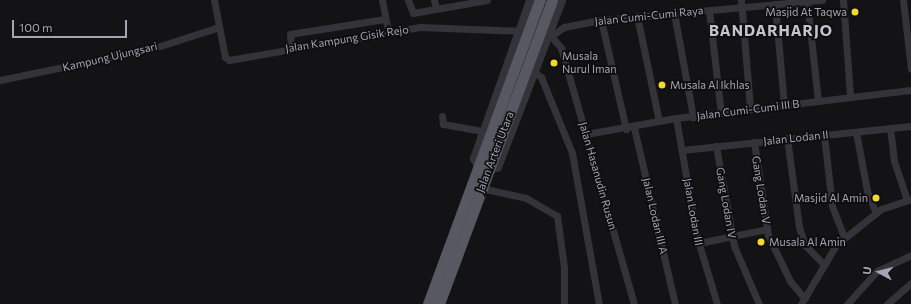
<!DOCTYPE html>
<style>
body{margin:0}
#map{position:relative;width:911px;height:304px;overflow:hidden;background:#131214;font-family:Commissioner,sans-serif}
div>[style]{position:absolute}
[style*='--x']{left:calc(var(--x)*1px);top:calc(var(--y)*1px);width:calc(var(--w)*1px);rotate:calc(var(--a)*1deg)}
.minor>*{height:7px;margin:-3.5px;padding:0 3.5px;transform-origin:3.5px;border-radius:3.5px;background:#343339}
.tertiary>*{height:9px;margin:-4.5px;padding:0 4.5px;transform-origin:4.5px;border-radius:4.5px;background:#343339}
.trunk>*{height:11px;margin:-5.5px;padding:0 5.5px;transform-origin:5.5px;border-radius:5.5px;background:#575861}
.dots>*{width:11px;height:11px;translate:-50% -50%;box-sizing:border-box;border:2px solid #0e0d0f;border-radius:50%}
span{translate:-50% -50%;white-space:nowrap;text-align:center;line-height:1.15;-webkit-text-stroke:3.5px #0e0d0f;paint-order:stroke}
.poi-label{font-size:11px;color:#a4a5b4}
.right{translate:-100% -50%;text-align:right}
.left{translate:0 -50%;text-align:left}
.street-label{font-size:11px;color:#a4a5b4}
.district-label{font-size:15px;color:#c5c5d0;font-weight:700;letter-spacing:1px}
.north{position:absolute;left:859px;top:252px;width:40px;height:40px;-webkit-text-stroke:3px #0e0d0f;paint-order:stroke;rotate:277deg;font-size:11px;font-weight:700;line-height:16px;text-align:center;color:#a4a5b4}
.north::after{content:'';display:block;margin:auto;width:14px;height:18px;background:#a4a5b4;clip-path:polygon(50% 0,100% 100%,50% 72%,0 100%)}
.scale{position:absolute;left:12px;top:20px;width:115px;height:18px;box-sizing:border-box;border:2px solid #a4a5b4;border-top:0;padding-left:5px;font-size:12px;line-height:14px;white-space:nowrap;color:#a4a5b4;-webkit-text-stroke:3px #0e0d0f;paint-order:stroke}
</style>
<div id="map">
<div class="minor">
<div style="--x:214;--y:0;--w:58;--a:79.1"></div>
<div style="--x:225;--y:57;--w:5;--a:37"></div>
<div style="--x:229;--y:60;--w:194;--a:-9.8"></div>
<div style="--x:420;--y:27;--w:103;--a:2.2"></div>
<div style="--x:382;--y:0;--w:33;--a:79"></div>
<div style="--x:408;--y:0;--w:14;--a:69"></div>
<div style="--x:413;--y:13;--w:75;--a:-10"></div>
<div style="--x:434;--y:0;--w:8;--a:76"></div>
<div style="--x:741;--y:0;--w:108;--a:85.2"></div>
<div style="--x:843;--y:0;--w:96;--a:85.8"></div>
<div style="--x:903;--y:0;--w:69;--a:83.4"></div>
<div style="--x:807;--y:1;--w:100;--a:83.7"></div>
<div style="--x:775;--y:4;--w:101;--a:84.9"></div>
<div style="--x:709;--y:10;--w:104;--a:83.4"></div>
<div style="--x:674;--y:13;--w:106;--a:79.6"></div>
<div style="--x:637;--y:16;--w:107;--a:78.2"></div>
<div style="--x:601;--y:20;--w:112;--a:77.1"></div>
<div style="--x:544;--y:34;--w:7;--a:16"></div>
<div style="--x:551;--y:36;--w:16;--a:50"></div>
<div style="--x:561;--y:48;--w:266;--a:74.1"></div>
<div style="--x:551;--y:36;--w:16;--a:-35"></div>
<div style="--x:564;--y:27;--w:38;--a:-11"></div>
<div style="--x:601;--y:20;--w:222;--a:-5.2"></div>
<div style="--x:291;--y:47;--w:13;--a:-94"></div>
<div style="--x:290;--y:34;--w:96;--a:-9"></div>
<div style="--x:533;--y:71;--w:10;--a:37"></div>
<div style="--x:541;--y:77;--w:82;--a:67.8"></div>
<div style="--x:572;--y:153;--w:153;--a:79.9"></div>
<div style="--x:0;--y:80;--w:157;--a:-11.7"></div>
<div style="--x:154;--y:48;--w:68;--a:-17.9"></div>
<div style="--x:442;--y:116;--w:8;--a:83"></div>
<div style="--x:443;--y:124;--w:40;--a:10"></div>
<div style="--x:676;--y:118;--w:118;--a:80.2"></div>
<div style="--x:696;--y:234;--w:73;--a:73.3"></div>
<div style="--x:634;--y:128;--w:181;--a:76.9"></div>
<div style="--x:890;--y:128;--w:33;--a:83"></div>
<div style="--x:894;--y:161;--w:41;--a:71.6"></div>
<div style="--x:856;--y:132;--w:60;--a:79.4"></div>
<div style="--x:867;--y:191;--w:24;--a:68"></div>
<div style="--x:586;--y:134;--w:91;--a:-10.1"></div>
<div style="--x:676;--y:118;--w:237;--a:-6.8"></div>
<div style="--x:824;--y:135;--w:71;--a:83.6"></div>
<div style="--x:832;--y:206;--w:33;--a:69"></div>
<div style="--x:787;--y:138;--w:90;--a:82.3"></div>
<div style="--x:799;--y:227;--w:19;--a:72"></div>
<div style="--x:805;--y:245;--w:28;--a:46"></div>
<div style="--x:754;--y:142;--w:94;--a:81.4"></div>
<div style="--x:768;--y:235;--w:51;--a:64.4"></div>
<div style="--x:790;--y:281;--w:23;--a:50"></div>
<div style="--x:716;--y:146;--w:102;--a:79.8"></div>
<div style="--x:734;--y:246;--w:63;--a:66.7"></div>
<div style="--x:682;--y:150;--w:230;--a:-6"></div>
<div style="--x:481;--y:188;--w:46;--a:12.5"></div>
<div style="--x:526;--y:198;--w:36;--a:30"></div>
<div style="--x:557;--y:216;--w:51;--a:82.2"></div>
<div style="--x:564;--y:267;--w:37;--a:90"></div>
<div style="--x:699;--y:243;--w:69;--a:-11.6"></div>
<div style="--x:801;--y:304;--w:69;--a:-59.3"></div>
<div style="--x:836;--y:245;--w:58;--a:-38.7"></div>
<div style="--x:881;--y:209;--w:32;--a:-18"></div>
<div style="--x:847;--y:304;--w:45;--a:-47.7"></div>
<div style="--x:877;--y:271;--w:38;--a:-25"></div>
<div style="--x:887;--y:304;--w:32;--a:-41"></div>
</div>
<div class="tertiary">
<div style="--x:530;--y:0;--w:168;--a:109.5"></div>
<div style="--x:474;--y:158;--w:9;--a:63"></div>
<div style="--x:478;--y:166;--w:10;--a:17"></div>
<div style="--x:488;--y:169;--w:9;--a:-13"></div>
<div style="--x:497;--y:167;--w:179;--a:-69"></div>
</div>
<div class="trunk">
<div style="--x:428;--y:304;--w:324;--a:-69.8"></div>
<div style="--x:439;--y:304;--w:324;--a:-69.6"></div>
</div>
<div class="dots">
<div style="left:855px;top:12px;background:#f1d92d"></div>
<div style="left:554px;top:63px;background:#f1d92d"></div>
<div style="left:662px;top:85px;background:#f1d92d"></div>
<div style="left:876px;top:198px;background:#f1d92d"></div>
<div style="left:761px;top:242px;background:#f1d92d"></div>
</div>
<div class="poi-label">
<span class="right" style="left:847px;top:12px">Masjid At Taqwa</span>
<span class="left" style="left:562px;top:63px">Musala<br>Nurul Iman</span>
<span class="left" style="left:670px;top:85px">Musala Al Ikhlas</span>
<span class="right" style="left:868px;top:198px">Masjid Al Amin</span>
<span class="left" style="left:769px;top:242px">Musala Al Amin</span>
</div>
<div class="street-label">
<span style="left:649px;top:16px;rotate:-6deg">Jalan Cumi-Cumi Raya</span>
<span style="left:347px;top:39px;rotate:-9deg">Jalan Kampung Gisik Rejo</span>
<span style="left:110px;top:57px;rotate:-13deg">Kampung Ujungsari</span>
<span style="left:748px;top:110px;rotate:-7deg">Jalan Cumi-Cumi III B</span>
<span style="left:796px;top:138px;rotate:-6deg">Jalan Lodan II</span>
<span style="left:495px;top:152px;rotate:-69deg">Jalan Arteri Utara</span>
<span style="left:598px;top:176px;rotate:74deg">Jalan Hasanudin Rusun</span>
<span style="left:761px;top:190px;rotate:81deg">Gang Lodan V</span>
<span style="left:726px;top:203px;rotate:80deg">Gang Lodan IV</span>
<span style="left:693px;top:212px;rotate:80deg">Jalan Lodan III</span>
<span style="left:655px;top:216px;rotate:77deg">Jalan Lodan III A</span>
</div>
<div class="district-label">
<span style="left:771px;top:31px">BANDARHARJO</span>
</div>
<div class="north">U</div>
<div class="scale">100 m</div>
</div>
